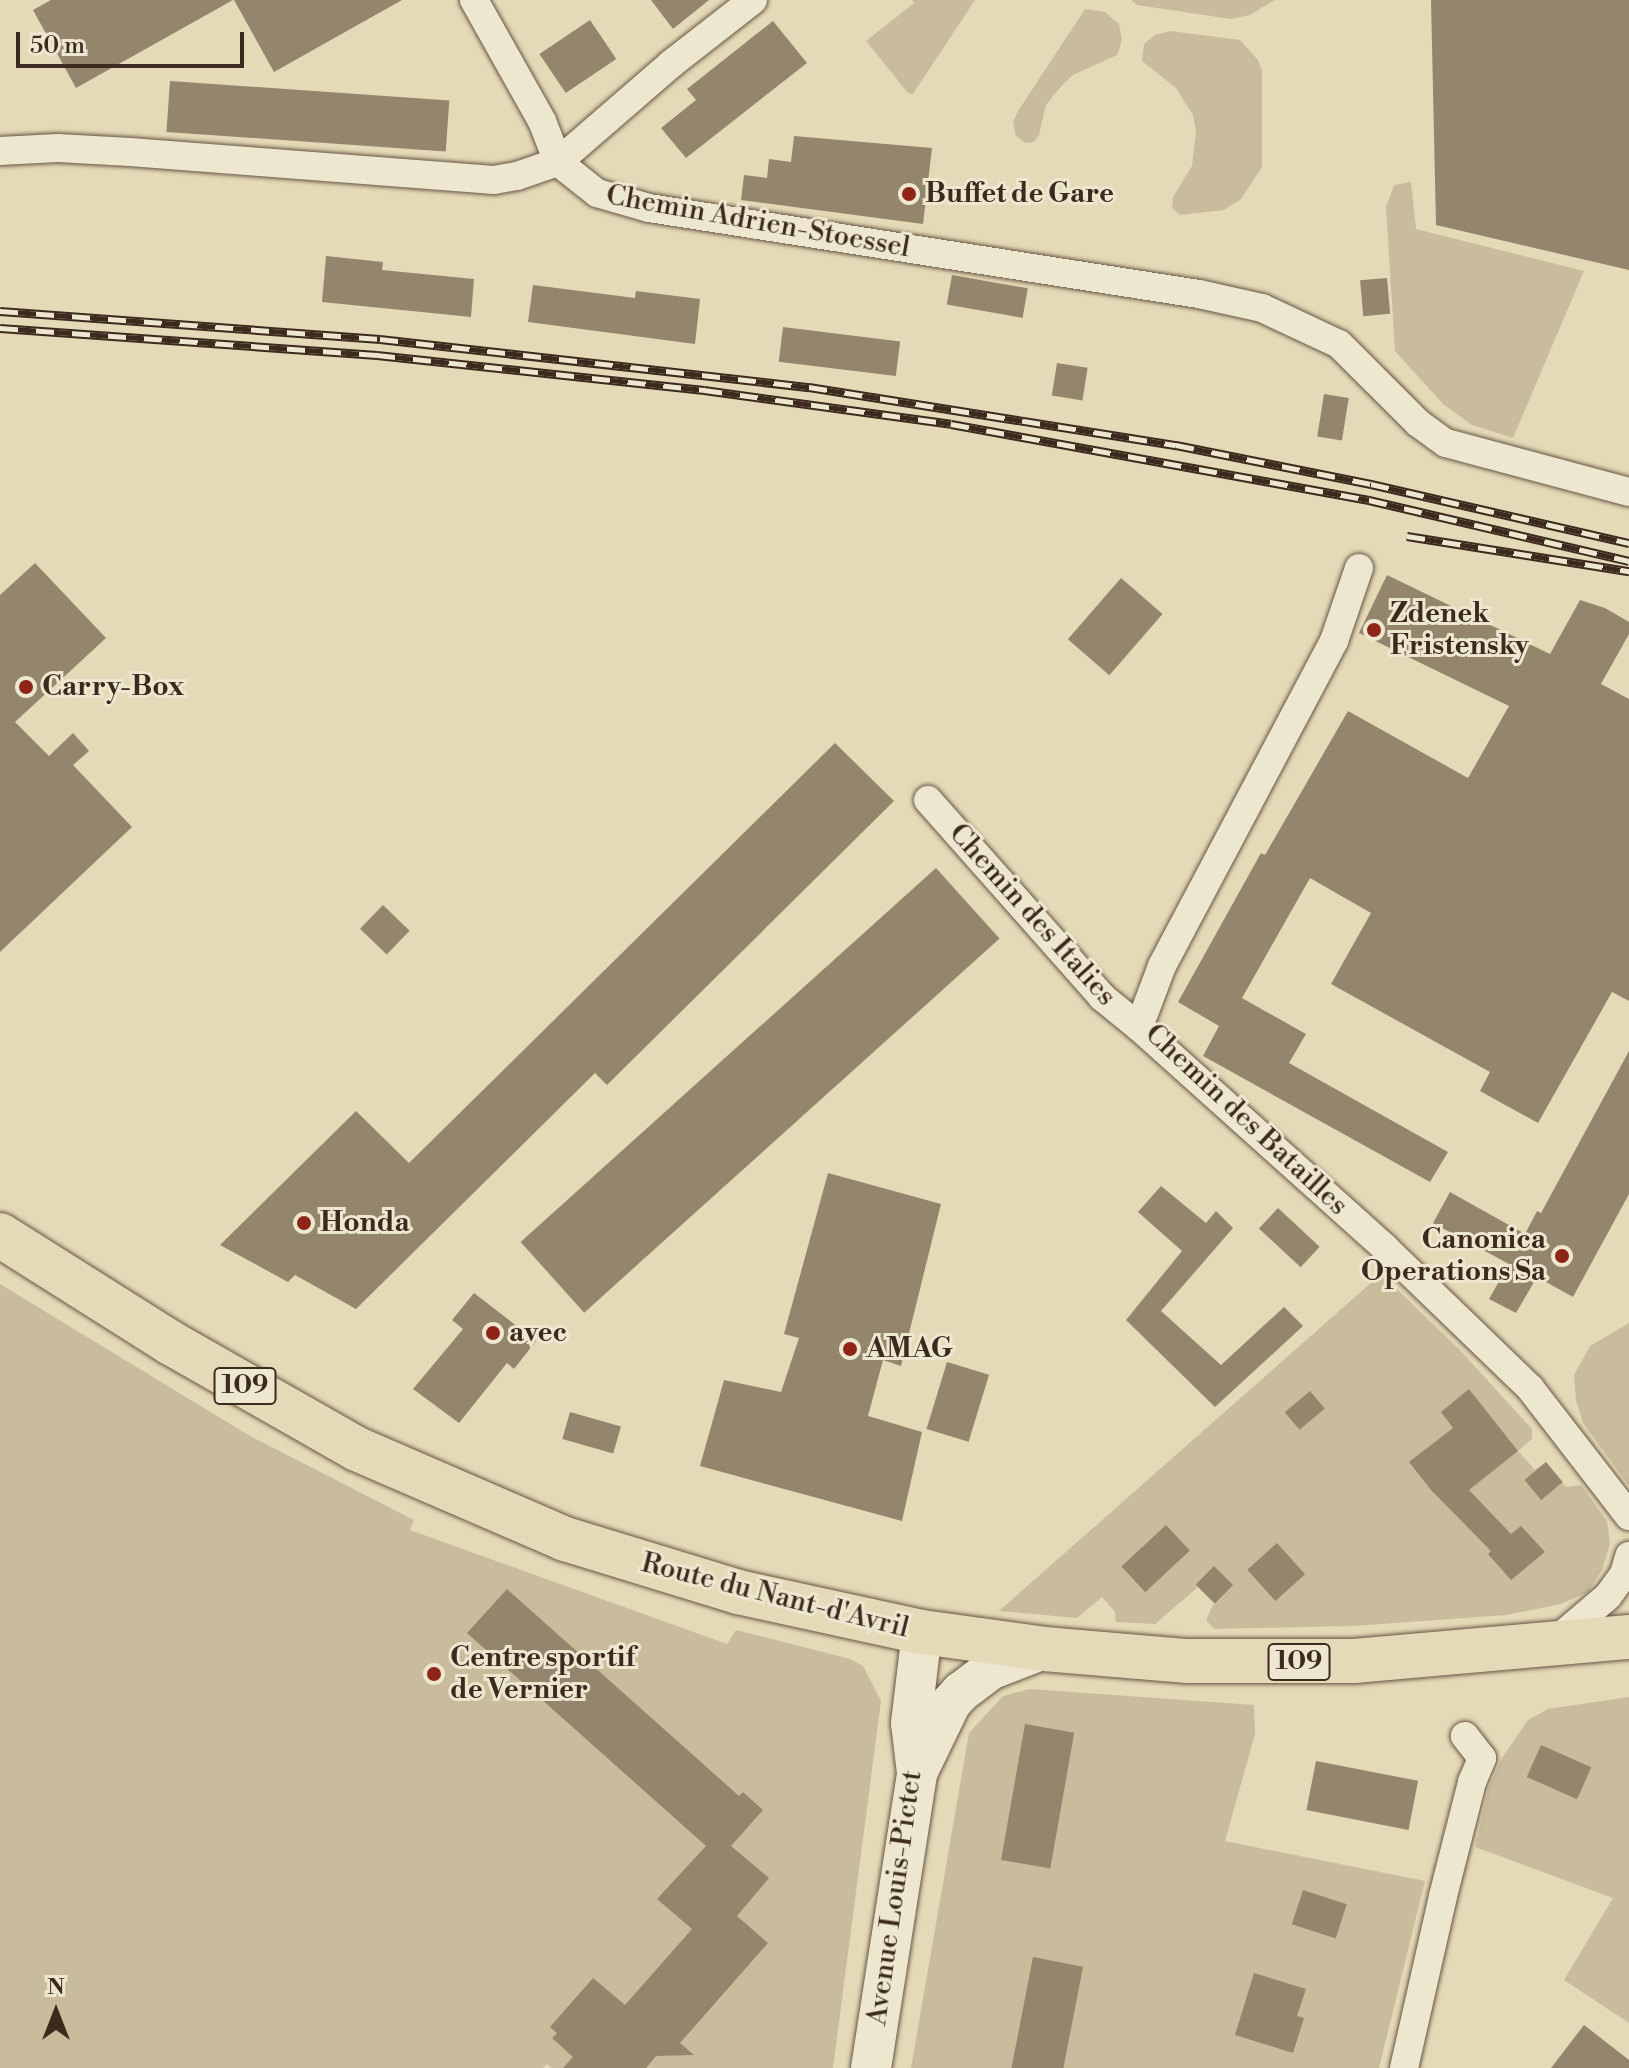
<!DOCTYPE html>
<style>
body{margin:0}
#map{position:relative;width:1629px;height:2068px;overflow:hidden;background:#e5dab7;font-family:"Libre Bodoni",serif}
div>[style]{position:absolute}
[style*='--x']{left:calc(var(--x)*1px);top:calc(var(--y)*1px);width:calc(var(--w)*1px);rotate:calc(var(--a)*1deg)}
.green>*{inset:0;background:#c8bc9d}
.building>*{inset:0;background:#93866d;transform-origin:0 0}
.roads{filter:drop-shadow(0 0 2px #665644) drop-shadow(0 0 2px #665644)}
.street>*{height:28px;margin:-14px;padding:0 14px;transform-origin:14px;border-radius:14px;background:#eee7d0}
.secondary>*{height:40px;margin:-20px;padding:0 20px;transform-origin:20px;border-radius:20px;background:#eee7d0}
.primary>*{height:44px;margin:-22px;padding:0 22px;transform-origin:22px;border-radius:22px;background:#e5dab7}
.rail>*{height:9px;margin-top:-4.5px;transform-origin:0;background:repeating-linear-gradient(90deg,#eee7d0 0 18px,#3b2a1d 0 36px);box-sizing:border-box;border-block:2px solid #3b2a1d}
.dots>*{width:22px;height:22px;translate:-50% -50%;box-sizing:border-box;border:4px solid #eee7d0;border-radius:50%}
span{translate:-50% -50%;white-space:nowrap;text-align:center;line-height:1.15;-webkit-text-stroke:6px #eee7d0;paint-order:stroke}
.shield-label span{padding:2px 6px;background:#eee7d0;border:2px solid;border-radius:6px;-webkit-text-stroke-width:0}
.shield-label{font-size:26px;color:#3b2a1d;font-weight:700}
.poi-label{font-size:28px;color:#3b2a1d;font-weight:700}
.left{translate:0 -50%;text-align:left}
.right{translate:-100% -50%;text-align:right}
.street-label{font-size:28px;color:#3b2a1d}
.north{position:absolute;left:16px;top:1972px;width:80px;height:80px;-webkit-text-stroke:6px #eee7d0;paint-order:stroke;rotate:0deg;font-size:22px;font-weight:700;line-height:32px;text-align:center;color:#3b2a1d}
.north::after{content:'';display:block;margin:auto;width:28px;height:36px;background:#3b2a1d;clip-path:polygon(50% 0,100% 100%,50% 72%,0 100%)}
.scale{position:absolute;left:16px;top:32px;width:228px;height:36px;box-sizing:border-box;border:4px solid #3b2a1d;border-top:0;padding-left:10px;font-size:24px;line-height:28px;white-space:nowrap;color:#3b2a1d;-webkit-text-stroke:6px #eee7d0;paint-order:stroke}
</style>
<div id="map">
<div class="green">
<div style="clip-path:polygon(912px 0,975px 0,913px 94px,908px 93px,866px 41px,914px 3px)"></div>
<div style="clip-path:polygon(1131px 0,1275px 0,1250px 15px,1231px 19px,1137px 5px)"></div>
<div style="clip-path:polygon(1085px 9px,1105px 12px,1119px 24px,1122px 40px,1117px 55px,1073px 75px,1063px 84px,1046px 105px,1039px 135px,1034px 142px,1025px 143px,1016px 136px,1013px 122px,1018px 111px)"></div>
<div style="clip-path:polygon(1170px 31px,1240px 40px,1258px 60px,1262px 71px,1262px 167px,1241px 199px,1224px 210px,1180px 215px,1172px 208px,1173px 197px,1192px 166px,1196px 132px,1193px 115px,1176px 88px,1142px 61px,1144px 44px,1155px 35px)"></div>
<div style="clip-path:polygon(1411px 182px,1416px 229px,1584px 271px,1513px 438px,1472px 425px,1443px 404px,1395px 351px,1386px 207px,1394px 185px)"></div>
<div style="clip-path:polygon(1381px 1274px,1459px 1349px,1532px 1429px,1532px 1439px,1518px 1451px,1535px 1470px,1546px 1462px,1566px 1487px,1581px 1485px,1607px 1521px,1610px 1544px,1602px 1570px,1588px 1592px,1561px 1604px,1506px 1615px,1354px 1626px,1214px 1629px,1206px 1620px,1214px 1603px,1198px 1587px,1155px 1624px,1116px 1622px,1115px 1612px,1102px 1597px,1077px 1618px,999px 1611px)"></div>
<div style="clip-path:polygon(0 1284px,250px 1436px,414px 1520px,410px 1530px,727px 1644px,736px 1630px,850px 1659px,863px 1666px,881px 1701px,833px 2068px,551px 2068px,547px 2064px,543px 2068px,0 2068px)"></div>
<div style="clip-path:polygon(1629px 1323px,1629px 1486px,1583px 1423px,1576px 1400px,1574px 1375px,1590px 1346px)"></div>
<div style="clip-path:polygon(1030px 1689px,1254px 1705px,1255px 1734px,1225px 1841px,1425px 1881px,1379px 2068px,911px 2068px,969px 1733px,1003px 1696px)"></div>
<div style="clip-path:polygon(1629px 1697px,1629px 2023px,1564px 1980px,1613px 1898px,1475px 1847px,1489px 1787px,1502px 1758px,1528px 1720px,1548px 1709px)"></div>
</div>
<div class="building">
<div style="clip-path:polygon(51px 0,233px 0,76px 88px,33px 10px)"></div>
<div style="clip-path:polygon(234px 0,402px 0,274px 72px)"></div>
<div style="clip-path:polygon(651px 0,709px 0,673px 29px)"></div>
<div style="clip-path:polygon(1431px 0,1629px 0,1629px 270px,1436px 225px)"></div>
<div style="left:590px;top:20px;width:47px;height:61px;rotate:56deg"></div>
<div style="clip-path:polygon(773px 21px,807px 63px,686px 158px,661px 128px,696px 100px,687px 89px)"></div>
<div style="left:170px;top:81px;width:280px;height:51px;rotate:4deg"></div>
<div style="clip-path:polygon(794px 136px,932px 148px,923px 224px,741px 200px,744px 175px,767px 178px,769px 159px,791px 162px)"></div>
<div style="clip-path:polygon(326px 256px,383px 262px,382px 270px,474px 279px,471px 317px,322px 302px)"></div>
<div style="left:952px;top:275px;width:77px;height:30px;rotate:10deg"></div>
<div style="left:1387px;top:278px;width:36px;height:27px;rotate:85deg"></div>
<div style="clip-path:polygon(533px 285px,635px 298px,636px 291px,700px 299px,695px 344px,528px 322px)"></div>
<div style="left:783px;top:327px;width:118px;height:35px;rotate:7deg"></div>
<div style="left:1057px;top:363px;width:31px;height:33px;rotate:9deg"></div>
<div style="left:1324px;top:394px;width:25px;height:43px;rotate:9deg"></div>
<div style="clip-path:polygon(35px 563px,106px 638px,15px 722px,49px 756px,73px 733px,89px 751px,73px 765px,132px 827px,0 952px,0 595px)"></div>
<div style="clip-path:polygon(1387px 575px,1550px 654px,1580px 600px,1605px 608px,1629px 622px,1629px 634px,1601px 684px,1629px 699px,1629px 1001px,1612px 992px,1538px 1123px,1480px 1091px,1490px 1072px,1331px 984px,1371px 913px,1310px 878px,1242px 998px,1306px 1034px,1289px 1063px,1448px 1152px,1430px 1182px,1203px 1056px,1219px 1026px,1178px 1002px,1261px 853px,1265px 855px,1348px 711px,1468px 778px,1509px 706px,1359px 633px)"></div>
<div style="left:1121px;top:578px;width:55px;height:81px;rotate:41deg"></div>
<div style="clip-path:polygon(835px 743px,894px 801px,607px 1085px,595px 1073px,356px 1309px,295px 1275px,288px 1282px,220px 1245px,356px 1111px,409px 1163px)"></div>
<div style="left:936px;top:868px;width:95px;height:559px;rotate:48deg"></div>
<div style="left:383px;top:905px;width:37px;height:33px;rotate:44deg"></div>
<div style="clip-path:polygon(1629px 1051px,1629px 1194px,1573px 1297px,1537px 1277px,1516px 1313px,1489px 1299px,1509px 1264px,1433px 1223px,1450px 1192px,1525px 1234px,1537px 1211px,1541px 1213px)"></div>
<div style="clip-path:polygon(828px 1173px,941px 1204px,901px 1366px,883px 1360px,868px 1416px,922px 1432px,902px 1521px,700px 1466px,724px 1380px,781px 1392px,799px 1338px,784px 1334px)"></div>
<div style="clip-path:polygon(1161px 1186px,1206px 1223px,1216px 1211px,1233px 1228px,1161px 1311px,1221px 1365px,1284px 1307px,1303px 1326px,1215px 1407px,1126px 1320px,1182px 1251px,1138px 1212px)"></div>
<div style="left:1278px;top:1208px;width:57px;height:28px;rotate:43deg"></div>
<div style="clip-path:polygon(474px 1293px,536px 1341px,514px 1369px,507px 1363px,459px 1423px,413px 1389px,463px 1329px,452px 1320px)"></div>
<div style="left:947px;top:1362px;width:44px;height:70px;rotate:17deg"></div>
<div style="clip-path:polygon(1469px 1389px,1518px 1451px,1469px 1490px,1511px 1534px,1521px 1526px,1545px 1552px,1511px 1580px,1488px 1554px,1491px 1551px,1431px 1490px,1409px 1462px,1453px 1428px,1441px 1412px)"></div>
<div style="left:1310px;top:1391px;width:23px;height:33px;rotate:50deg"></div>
<div style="left:570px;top:1412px;width:53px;height:28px;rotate:16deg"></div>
<div style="left:1546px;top:1462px;width:26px;height:28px;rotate:50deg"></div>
<div style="left:1166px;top:1525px;width:35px;height:61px;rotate:47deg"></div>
<div style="left:1277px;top:1543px;width:42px;height:40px;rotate:48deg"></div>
<div style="left:1214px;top:1566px;width:27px;height:26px;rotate:45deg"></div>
<div style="clip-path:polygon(507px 1589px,739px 1796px,743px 1792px,763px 1810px,731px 1846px,769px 1878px,737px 1916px,768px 1943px,680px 2043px,694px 2055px,656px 2056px,646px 2068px,563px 2068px,573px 2057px,552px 2038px,557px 2033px,550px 2027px,593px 1978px,625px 2005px,692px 1929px,657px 1899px,706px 1846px,467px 1633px)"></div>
<div style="left:1025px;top:1724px;width:50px;height:138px;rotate:10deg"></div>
<div style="left:1541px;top:1745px;width:55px;height:35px;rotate:24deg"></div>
<div style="left:1316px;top:1761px;width:104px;height:50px;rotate:11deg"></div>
<div style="left:1303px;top:1890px;width:46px;height:36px;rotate:18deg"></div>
<div style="left:1033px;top:1957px;width:51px;height:113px;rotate:11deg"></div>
<div style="clip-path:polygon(1254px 1973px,1306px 1989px,1297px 2016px,1304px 2018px,1293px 2053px,1235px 2035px)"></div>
<div style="clip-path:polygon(1584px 2025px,1629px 2060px,1629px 2068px,1551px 2068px)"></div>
</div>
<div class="roads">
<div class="street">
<div style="--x:474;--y:0;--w:139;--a:60.7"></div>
<div style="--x:542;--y:121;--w:44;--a:68.7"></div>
<div style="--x:558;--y:162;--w:50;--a:38.5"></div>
<div style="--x:597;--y:193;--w:54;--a:16.1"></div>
<div style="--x:649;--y:208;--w:557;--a:8.89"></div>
<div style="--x:1199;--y:294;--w:65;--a:12.5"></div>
<div style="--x:1262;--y:308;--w:85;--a:25.1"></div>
<div style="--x:1339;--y:344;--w:112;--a:45"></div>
<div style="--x:1418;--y:423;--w:34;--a:36"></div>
<div style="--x:1446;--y:443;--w:189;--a:15"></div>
<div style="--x:0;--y:151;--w:58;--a:-3"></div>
<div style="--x:58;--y:148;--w:72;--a:3.2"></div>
<div style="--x:130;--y:152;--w:365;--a:4.4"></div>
<div style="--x:494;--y:180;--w:23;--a:-10"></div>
<div style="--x:517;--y:176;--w:43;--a:-18.9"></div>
<div style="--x:558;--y:162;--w:150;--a:-40.9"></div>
<div style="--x:671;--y:64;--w:104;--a:-38"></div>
<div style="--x:1359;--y:568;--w:77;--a:108.9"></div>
<div style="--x:1334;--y:641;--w:368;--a:117.9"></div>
<div style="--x:1162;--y:966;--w:65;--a:110.7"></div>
<div style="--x:1139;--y:1027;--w:331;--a:41.9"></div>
<div style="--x:1385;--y:1248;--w:202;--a:44"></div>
<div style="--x:1530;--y:1388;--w:162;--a:52.3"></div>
<div style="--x:928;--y:800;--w:263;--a:48.5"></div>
<div style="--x:1102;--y:997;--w:48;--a:39"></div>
<div style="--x:1553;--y:1643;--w:72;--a:-40.5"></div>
<div style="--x:1608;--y:1596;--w:27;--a:-54"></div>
<div style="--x:1624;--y:1574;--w:19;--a:-74"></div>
<div style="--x:1404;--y:2068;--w:176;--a:-77.2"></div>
<div style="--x:1443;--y:1896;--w:118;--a:-75.7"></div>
<div style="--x:1472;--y:1782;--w:26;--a:-67"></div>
<div style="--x:1482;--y:1758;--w:28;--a:-128"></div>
</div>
<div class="secondary">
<div style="--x:917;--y:1773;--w:78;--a:-64.1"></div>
<div style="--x:951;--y:1703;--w:15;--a:-48"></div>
<div style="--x:961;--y:1692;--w:39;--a:-37"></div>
<div style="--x:992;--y:1669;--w:56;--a:-21"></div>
<div style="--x:871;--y:2068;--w:299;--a:-81.1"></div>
<div style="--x:917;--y:1773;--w:50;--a:-96.8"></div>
<div style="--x:911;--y:1723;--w:92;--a:-83.1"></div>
</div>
<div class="primary">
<div style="--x:0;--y:1235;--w:202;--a:32.3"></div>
<div style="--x:171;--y:1343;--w:214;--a:29.7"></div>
<div style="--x:357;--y:1449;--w:227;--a:23.4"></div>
<div style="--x:565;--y:1539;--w:181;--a:17"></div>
<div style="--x:738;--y:1592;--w:188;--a:12.3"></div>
<div style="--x:922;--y:1632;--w:123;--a:7.9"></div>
<div style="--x:1044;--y:1649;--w:144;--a:4.8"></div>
<div style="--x:1188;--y:1661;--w:166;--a:0"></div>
<div style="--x:1354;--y:1661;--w:276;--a:-5"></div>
</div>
</div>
<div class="rail">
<div style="--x:0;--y:311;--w:381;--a:4.2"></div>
<div style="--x:380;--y:339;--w:432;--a:6.4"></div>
<div style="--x:809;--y:387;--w:372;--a:9"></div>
<div style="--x:1176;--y:445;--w:199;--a:11.3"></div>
<div style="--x:1371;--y:484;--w:265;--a:12.9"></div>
<div style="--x:0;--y:328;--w:378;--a:4.1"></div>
<div style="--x:377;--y:355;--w:329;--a:6.1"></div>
<div style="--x:704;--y:390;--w:249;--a:7.8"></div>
<div style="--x:951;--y:424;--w:425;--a:10.3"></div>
<div style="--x:1369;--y:500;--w:267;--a:13.2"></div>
<div style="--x:1407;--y:536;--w:225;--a:9"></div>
</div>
<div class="dots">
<div style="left:909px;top:194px;background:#8f2418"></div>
<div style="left:1374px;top:630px;background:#8f2418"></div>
<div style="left:26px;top:687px;background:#8f2418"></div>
<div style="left:304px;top:1223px;background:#8f2418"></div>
<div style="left:1562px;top:1256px;background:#8f2418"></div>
<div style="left:493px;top:1333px;background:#8f2418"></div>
<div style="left:850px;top:1349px;background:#8f2418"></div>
<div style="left:434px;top:1674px;background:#8f2418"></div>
</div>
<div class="shield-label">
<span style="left:245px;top:1386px">109</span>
<span style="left:1299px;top:1662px">109</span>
</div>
<div class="poi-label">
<span class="left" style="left:925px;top:194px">Buffet de Gare</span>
<span class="left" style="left:1390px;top:630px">Zdenek<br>Fristensky</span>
<span class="left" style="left:42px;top:687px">Carry-Box</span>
<span class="left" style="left:320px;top:1223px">Honda</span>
<span class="right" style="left:1546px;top:1256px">Canonica<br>Operations Sa</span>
<span class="left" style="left:509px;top:1333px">avec</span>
<span class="left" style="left:866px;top:1349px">AMAG</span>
<span class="left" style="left:450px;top:1674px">Centre sportif<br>de Vernier</span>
</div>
<div class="street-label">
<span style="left:758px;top:222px;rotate:10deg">Chemin Adrien-Stoessel</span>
<span style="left:1032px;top:915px;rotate:48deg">Chemin des Italies</span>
<span style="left:1246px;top:1120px;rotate:43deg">Chemin des Batailles</span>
<span style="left:775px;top:1596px;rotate:14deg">Route du Nant-d'Avril</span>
<span style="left:895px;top:1898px;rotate:-82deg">Avenue Louis-Pictet</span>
</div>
<div class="north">N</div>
<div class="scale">50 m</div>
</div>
